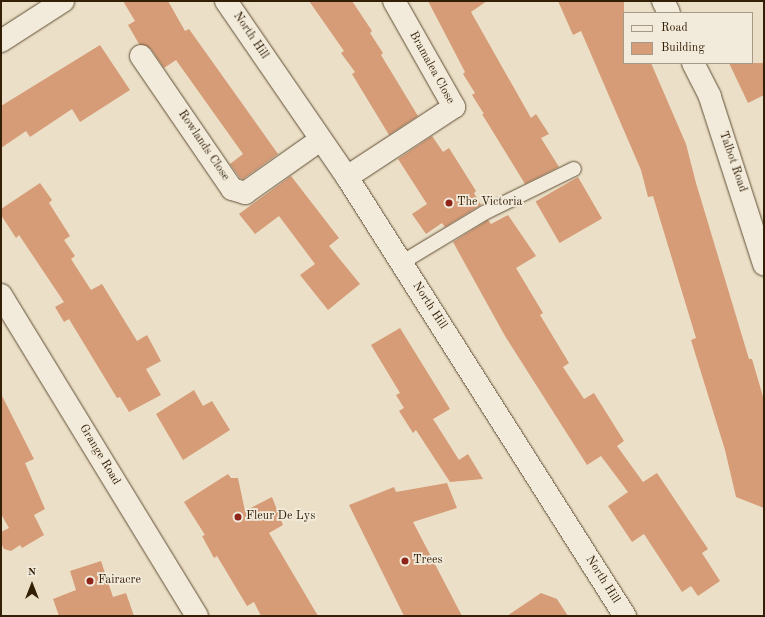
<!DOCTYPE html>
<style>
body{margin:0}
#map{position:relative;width:765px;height:617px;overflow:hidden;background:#ebe0c7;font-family:"Old Standard TT",serif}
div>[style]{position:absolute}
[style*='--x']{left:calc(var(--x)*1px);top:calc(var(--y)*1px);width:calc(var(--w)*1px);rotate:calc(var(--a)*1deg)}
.building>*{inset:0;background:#d69b77;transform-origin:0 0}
.roads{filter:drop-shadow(0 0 1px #614e36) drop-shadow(0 0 1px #614e36)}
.lane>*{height:14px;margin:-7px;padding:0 7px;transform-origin:7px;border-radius:7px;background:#f2ebdb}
.street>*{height:22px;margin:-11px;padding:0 11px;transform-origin:11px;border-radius:11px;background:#f2ebdb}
.secondary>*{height:22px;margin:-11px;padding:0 11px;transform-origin:11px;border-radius:11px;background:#f2ebdb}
.dots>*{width:11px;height:11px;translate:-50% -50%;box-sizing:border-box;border:2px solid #f2ebdb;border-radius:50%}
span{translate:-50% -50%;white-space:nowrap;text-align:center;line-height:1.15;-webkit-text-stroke:3.5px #f2ebdb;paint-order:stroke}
.street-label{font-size:12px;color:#331e06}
.poi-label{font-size:12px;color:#331e06}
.left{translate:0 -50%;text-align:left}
.frame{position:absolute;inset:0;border:2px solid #331e06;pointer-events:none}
.legend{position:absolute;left:623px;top:12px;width:130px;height:52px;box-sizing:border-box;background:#f2ebdb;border:1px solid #a69986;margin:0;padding:5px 7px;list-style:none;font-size:12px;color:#331e06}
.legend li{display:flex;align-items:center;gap:8px;height:20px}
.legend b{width:20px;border:1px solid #a69986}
.north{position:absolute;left:12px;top:565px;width:40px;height:40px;-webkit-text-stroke:3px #f2ebdb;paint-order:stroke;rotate:0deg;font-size:11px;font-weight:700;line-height:16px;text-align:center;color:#331e06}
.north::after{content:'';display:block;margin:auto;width:14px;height:18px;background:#331e06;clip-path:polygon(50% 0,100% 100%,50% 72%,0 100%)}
</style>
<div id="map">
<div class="building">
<div style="clip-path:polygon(123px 1px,168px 1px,185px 31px,189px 29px,278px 154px,243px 179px,240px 178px,230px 164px,243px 154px,176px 60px,164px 68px,151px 49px,139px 44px,128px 25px,135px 21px)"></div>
<div style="clip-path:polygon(309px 1px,352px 1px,372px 31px,370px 33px,383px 53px,381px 55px,418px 116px,389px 135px,352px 74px,355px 72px,341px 53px,344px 51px)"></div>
<div style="clip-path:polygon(428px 1px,487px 1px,471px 12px,531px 118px,536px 114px,549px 134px,541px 138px,559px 167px,525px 184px,482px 114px,484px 114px,472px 95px,475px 93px,463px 74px,465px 72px)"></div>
<div style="clip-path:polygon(558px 1px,624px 1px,624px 63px,651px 63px,686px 144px,696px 183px,749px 359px,752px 359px,764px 400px,764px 508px,736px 497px,725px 450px,691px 340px,696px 338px,653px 196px,648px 197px,641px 170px,581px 31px,573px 35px)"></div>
<div style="clip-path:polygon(100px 45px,130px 90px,80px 122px,72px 109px,30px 137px,26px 131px,1px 148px,1px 106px)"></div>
<div style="clip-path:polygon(729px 63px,764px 63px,764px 95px,748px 103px)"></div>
<div style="clip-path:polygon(432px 136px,443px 152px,449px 148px,476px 191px,474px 193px,481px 205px,445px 227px,442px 223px,426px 234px,412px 214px,427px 204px,398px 159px)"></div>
<div style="clip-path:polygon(291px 176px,339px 238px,329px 246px,360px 284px,328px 310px,300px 275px,315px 264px,279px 216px,255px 234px,239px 214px)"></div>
<div style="left:578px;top:177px;width:48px;height:49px;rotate:60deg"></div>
<div style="clip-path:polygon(40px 183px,52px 200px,49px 203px,70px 236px,64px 240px,75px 256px,71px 259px,91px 290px,102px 284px,137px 341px,147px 335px,161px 361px,146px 369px,161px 395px,129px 412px,120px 397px,117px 398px,69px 319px,64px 322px,55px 307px,64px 302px,19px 235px,16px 238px,1px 215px,1px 209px)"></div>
<div style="clip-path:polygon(508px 215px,536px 256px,516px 268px,543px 313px,540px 315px,569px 363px,563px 367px,584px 399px,594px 393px,624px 441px,617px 446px,643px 482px,657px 473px,708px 549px,702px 553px,720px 581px,698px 596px,691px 586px,682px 592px,644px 534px,632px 542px,608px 506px,628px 492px,601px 456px,587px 465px,505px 336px,453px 242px,488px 220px,491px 224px)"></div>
<div style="clip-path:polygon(400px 328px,450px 409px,433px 419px,459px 460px,468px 454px,483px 479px,450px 482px,416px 430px,413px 433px,399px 411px,404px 408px,396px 395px,400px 393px,371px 345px)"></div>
<div style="clip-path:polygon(194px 390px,203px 406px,212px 401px,230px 430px,183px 460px,156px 414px)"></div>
<div style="clip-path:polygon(1px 394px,34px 459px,25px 463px,45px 509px,34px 515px,44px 535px,22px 548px,20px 545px,11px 551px,4px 549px,1px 543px,1px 532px,9px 528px,1px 514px)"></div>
<div style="clip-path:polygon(228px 474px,231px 478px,238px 478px,245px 511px,272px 497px,283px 525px,269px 533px,318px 616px,261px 616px,254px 602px,247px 606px,217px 556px,214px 558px,202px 536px,205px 535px,184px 502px)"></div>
<div style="clip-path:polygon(447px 483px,457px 508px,413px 522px,462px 616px,404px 616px,349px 505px,394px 487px,396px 492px)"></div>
<div style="clip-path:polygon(101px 561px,113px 597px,126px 593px,134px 616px,59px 616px,53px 599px,76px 590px,70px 571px)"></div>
<div style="clip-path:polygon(541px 593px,557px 599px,568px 616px,507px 616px)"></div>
</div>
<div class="roads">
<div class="lane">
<div style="--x:401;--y:263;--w:97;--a:-31.1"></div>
<div style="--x:484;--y:213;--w:100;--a:-26.1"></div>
</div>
<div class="street">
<div style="--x:663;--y:1;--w:13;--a:63"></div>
<div style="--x:1;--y:41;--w:74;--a:-32.8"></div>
<div style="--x:141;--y:56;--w:161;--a:55.6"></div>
<div style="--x:232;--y:189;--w:14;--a:17"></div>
<div style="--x:245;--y:193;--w:92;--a:-35.2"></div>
<div style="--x:693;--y:63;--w:38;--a:63"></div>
<div style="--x:710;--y:97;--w:176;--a:72.1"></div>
<div style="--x:347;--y:177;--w:128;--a:-33.2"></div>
<div style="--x:454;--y:107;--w:122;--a:-119.5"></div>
<div style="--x:1;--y:295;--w:376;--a:58.6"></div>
</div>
<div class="secondary">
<div style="--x:226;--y:1;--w:214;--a:55.5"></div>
<div style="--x:347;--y:177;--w:520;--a:57.66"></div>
</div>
</div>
<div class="dots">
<div style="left:449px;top:203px;background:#8f2418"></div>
<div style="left:238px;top:517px;background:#8f2418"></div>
<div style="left:405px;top:561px;background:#8f2418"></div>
<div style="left:90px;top:581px;background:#8f2418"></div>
</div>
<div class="street-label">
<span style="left:250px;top:36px;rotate:56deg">North Hill</span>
<span style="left:431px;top:68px;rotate:61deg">Bramalea Close</span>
<span style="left:203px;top:146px;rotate:56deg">Rowlands Close</span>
<span style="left:732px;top:162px;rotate:71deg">Talbot Road</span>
<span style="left:429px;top:306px;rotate:57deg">North Hill</span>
<span style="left:99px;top:455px;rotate:59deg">Grange Road</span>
<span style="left:602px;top:580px;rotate:58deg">North Hill</span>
</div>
<div class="poi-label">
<span class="left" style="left:457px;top:203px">The Victoria</span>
<span class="left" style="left:246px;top:517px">Fleur De Lys</span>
<span class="left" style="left:413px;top:561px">Trees</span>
<span class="left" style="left:98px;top:581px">Fairacre</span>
</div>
<div class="frame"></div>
<ul class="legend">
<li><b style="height:5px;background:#f2ebdb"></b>Road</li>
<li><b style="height:11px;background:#d69b77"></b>Building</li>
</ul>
<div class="north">N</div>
</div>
